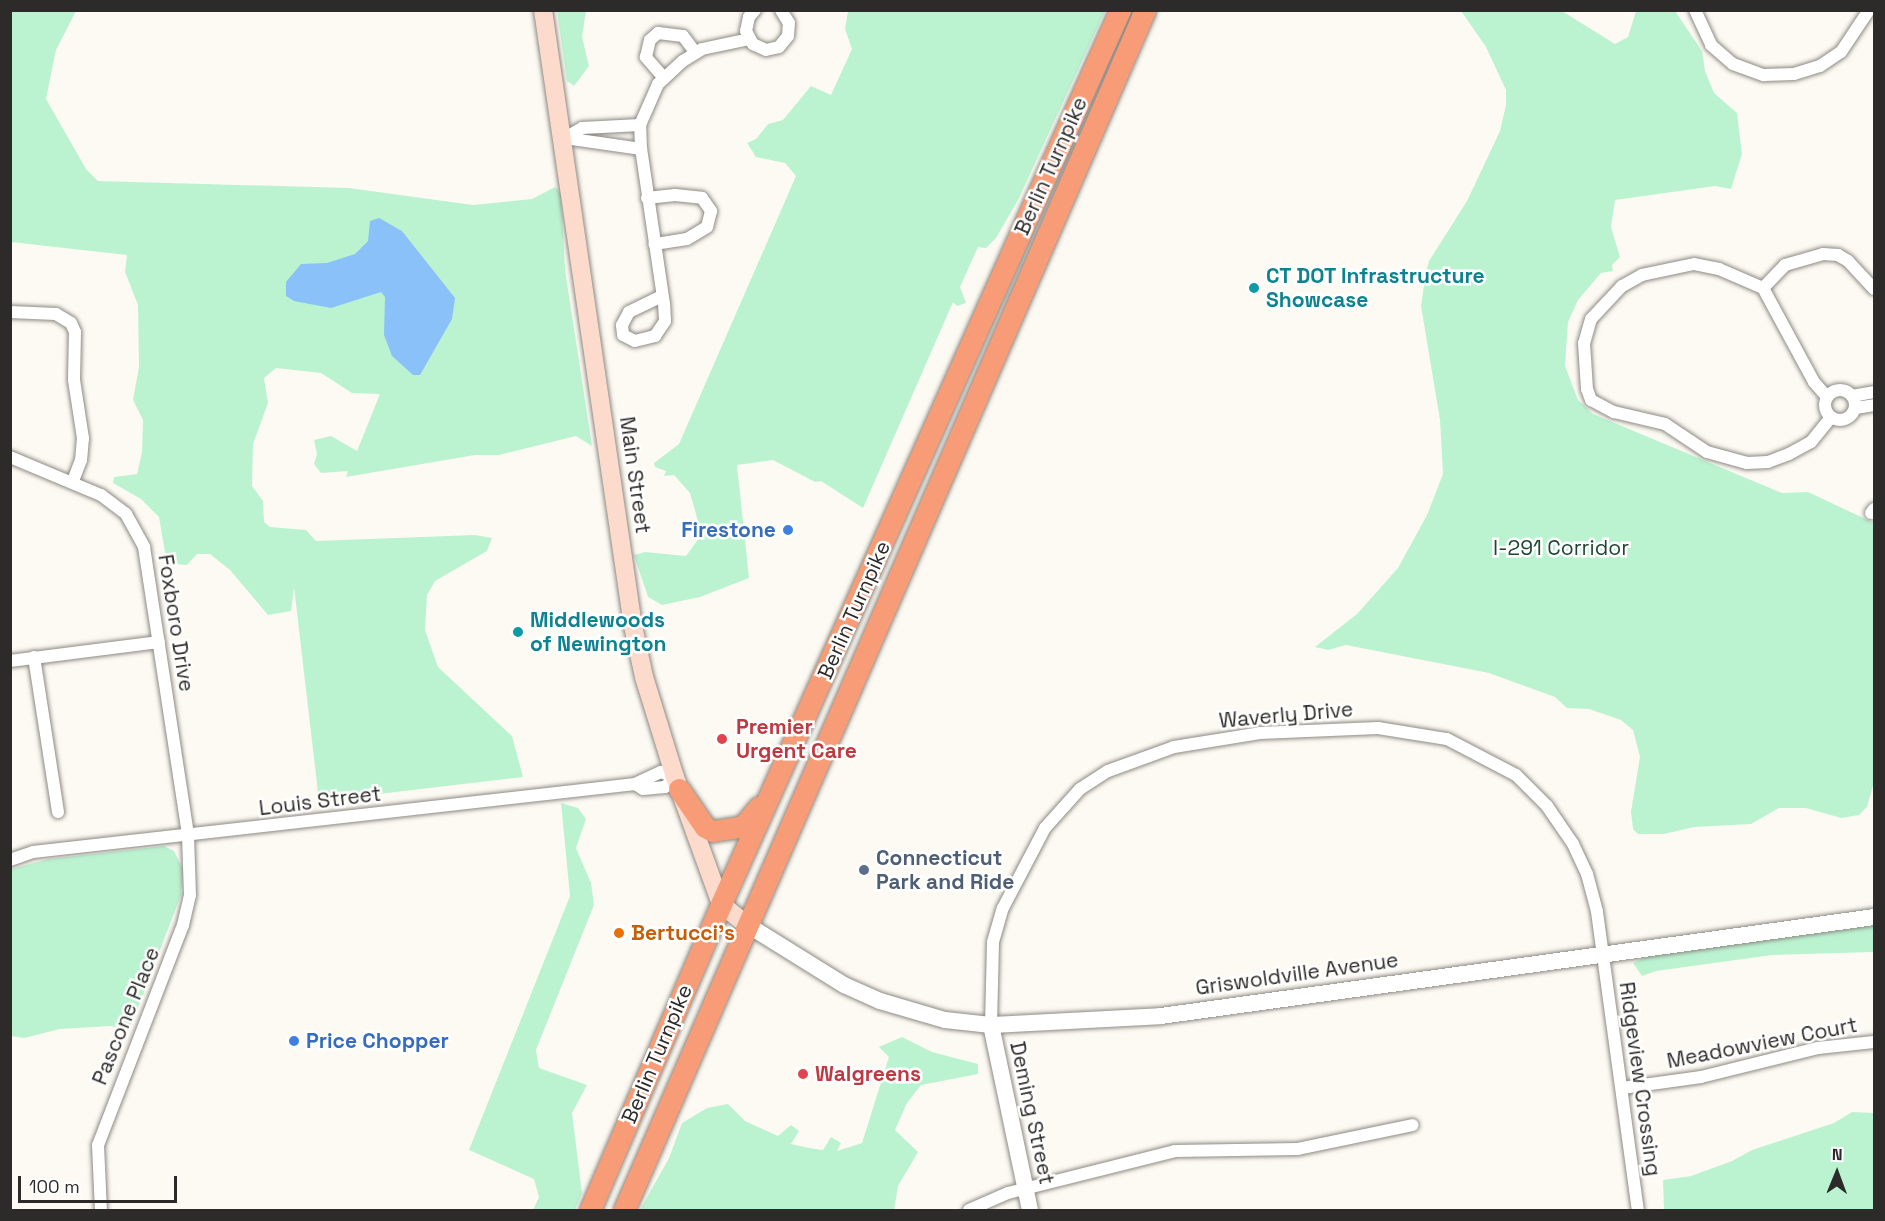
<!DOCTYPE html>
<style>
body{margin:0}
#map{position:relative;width:1885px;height:1221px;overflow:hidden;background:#fdfaf3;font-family:"Space Grotesk",sans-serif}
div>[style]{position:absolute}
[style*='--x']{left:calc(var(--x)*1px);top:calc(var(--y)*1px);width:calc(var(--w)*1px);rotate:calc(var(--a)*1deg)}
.green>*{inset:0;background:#bbf3d1}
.water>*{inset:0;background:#89c1f8}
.roads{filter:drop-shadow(0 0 2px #8d8a84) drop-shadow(0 0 2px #8d8a84)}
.minor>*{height:12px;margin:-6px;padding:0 6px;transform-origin:6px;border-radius:6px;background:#fff}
.minor>.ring{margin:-6px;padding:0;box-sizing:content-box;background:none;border:12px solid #fff;border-radius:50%}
.tertiary>*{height:16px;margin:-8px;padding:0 8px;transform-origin:8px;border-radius:8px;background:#fff}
.secondary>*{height:18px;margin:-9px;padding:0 9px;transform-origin:9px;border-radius:9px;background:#fcdacc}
.trunk>*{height:21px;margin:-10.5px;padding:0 10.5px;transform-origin:10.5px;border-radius:10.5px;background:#f89c78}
.dots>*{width:16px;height:16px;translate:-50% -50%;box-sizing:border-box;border:3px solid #fff;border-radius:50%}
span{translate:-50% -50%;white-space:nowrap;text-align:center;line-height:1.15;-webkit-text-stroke:5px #fff;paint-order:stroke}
.street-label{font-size:21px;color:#2d2b29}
.culture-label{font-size:21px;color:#0d838f;font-weight:700}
.left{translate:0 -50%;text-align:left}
.shop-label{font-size:21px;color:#366cbe;font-weight:700}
.right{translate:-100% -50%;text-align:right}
.park-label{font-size:21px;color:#1e4731}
.health-label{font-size:21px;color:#be3a42;font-weight:700}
.service-label{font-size:21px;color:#4e5e75;font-weight:700}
.food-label{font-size:21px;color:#c56008;font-weight:700}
.frame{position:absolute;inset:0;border:12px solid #2d2b29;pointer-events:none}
.north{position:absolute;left:1807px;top:1143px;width:60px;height:60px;-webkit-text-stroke:4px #fff;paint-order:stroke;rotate:1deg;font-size:16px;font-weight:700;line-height:24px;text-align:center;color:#2d2b29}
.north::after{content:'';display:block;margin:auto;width:21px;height:27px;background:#2d2b29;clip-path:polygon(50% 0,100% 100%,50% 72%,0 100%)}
.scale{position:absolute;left:18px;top:1176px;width:159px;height:27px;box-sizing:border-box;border:3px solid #2d2b29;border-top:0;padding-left:8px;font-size:18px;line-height:21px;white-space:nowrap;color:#2d2b29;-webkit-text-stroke:4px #fff;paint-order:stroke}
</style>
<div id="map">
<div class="green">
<div style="clip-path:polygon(11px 11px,76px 11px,56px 50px,46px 99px,86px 169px,98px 181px,349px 188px,473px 205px,532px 199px,555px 187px,561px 193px,565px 270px,592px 446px,576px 436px,499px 455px,475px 455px,346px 477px,348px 471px,321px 473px,314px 464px,317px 454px,314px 440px,331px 436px,357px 451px,380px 394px,352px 393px,321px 373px,276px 368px,264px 378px,268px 403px,253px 444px,252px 486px,263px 501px,264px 522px,270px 527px,306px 530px,316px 541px,475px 535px,492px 538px,487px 551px,435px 581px,427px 595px,425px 630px,438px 667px,512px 736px,523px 777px,319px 801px,294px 587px,291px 611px,268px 615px,230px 570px,210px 554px,197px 554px,187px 565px,175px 564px,165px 552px,159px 517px,141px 499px,113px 483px,114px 477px,137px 474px,142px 452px,143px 420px,133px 400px,139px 367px,138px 305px,125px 272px,127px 255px,11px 242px)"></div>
<div style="clip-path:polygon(557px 11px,586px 11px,582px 37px,589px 66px,574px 86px,567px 81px)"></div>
<div style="clip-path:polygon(848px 11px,1105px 11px,1018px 200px,996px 238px,986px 248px,978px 247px,960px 287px,966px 303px,957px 306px,953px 302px,863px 508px,821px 481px,815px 482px,773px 460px,737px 465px,749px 578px,700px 597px,662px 605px,648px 597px,634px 555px,645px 552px,686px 556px,697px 541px,698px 521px,690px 493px,674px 475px,664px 476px,666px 471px,655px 467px,654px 463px,679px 444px,796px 176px,785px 163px,756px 157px,747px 143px,756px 139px,768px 124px,783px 120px,811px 86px,831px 95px,852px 49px,845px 29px)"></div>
<div style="clip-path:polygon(1461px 11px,1562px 11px,1615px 44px,1628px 37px,1636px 11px,1675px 11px,1702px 51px,1705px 71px,1714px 93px,1737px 113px,1742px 154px,1731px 189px,1715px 186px,1615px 200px,1611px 227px,1620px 257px,1612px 265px,1613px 271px,1601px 273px,1578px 300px,1568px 322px,1565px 366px,1578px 400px,1593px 414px,1782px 493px,1808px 492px,1874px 523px,1874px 782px,1867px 807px,1859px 815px,1841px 818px,1806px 808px,1779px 808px,1751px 824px,1694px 827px,1664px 834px,1638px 834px,1633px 829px,1631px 812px,1640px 757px,1633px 730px,1621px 720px,1589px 709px,1567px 708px,1555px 697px,1489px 673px,1346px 645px,1328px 650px,1315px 647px,1357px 614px,1398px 568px,1427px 515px,1443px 474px,1440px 420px,1421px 306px,1426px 272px,1429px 261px,1467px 201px,1500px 131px,1506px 105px,1506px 90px,1486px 47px)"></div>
<div style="clip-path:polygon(561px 803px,578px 808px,586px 819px,576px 848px,591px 883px,594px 905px,536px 1050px,539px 1068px,587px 1085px,572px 1113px,582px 1193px,575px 1210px,533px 1210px,539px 1197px,534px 1179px,469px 1150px,570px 896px)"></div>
<div style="clip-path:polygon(164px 846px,174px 851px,183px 869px,181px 895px,129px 1031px,111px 1026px,60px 1029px,24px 1038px,11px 1036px,11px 869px,49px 859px)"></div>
<div style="clip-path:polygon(1874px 925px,1874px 952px,1772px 955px,1656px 971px,1642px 976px,1633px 963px,1648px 956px)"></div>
<div style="clip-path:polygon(902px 1037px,932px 1052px,978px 1064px,978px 1074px,921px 1085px,907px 1103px,895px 1130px,918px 1152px,898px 1186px,894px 1210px,640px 1210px,669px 1158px,682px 1123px,707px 1108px,728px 1104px,745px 1121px,778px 1136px,791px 1125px,799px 1131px,791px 1144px,809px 1148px,823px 1150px,831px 1137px,841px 1143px,837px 1151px,862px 1143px,889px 1057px,879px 1047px)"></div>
<div style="clip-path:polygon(1852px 1112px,1874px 1113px,1874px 1210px,1664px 1210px,1663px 1180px,1691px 1176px,1732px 1161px,1752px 1150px,1834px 1123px)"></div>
</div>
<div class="water">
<div style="clip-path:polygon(379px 218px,402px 231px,455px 298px,452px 319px,420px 375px,413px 375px,392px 356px,384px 335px,385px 297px,381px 292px,331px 308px,294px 301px,286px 296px,286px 282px,301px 264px,327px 263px,355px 254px,368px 241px,370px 221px)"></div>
</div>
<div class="roads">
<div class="minor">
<div style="--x:755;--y:10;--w:9;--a:131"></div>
<div style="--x:749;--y:17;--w:14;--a:102"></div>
<div style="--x:746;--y:31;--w:15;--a:62"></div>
<div style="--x:753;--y:44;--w:14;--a:25"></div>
<div style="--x:766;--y:50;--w:13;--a:-13"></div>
<div style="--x:779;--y:47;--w:14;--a:-51"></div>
<div style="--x:788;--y:36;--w:13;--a:-86"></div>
<div style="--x:789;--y:23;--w:15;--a:-122"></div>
<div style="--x:1695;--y:10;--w:38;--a:65"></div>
<div style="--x:1711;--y:45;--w:29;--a:41"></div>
<div style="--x:1733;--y:64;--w:33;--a:20"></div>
<div style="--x:1764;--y:75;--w:30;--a:-2"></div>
<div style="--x:1794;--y:74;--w:27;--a:-17"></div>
<div style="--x:1820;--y:66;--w:25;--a:-34"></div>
<div style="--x:1841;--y:52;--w:50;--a:-56.3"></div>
<div style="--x:664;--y:78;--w:28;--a:-131"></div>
<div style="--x:646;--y:57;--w:17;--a:-77"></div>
<div style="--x:650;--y:40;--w:11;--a:-41"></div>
<div style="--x:658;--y:33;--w:25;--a:7"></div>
<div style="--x:683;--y:36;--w:21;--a:53"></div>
<div style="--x:565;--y:138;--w:20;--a:-30"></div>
<div style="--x:582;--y:128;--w:58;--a:-3"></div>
<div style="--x:565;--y:138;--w:77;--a:8.2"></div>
<div style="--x:647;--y:198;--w:28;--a:-6"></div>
<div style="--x:675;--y:195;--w:27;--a:6"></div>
<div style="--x:702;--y:198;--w:16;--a:55"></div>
<div style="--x:711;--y:211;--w:16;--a:104"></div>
<div style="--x:707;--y:227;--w:23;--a:149"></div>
<div style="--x:687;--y:239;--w:33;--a:171"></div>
<div style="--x:1763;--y:288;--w:48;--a:-156.6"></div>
<div style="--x:1719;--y:269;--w:25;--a:-169"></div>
<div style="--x:1694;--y:264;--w:53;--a:168.1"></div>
<div style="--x:1642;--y:275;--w:23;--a:151"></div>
<div style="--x:1622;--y:286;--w:45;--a:133.2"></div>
<div style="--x:1591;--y:319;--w:25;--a:106"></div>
<div style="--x:1584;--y:343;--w:46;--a:86.3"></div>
<div style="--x:1587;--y:389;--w:12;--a:70"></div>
<div style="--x:1591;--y:400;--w:26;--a:28"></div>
<div style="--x:1614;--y:412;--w:52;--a:13.2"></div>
<div style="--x:1665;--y:424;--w:50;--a:33.7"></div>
<div style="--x:1707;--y:452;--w:41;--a:15.4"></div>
<div style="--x:1747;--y:463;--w:21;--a:-3"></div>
<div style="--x:1768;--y:462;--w:22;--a:-21"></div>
<div style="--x:1789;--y:454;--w:25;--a:-29"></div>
<div style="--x:1811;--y:442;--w:32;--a:-51"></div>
<div style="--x:662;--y:296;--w:37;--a:154"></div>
<div style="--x:629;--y:312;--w:15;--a:118"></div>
<div style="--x:622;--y:325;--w:10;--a:84"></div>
<div style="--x:623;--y:335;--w:13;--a:27"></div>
<div style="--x:635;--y:341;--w:21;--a:-14"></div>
<div style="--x:655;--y:336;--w:18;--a:-56"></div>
<div style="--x:665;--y:321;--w:17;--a:-93"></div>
<div style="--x:664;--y:304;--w:157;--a:-98.4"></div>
<div style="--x:641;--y:149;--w:24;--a:-92"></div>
<div style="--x:640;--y:125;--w:45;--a:-66.3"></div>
<div style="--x:658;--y:84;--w:34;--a:-43"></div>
<div style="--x:683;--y:61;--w:22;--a:-32"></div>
<div style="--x:702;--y:49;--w:48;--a:-12"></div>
<div style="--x:10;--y:312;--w:46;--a:2.5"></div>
<div style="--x:56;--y:314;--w:17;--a:31"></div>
<div style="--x:71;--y:323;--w:10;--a:66"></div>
<div style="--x:75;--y:332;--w:48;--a:91.2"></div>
<div style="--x:74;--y:380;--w:59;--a:81.2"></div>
<div style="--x:83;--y:438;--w:22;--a:95"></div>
<div style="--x:81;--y:460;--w:22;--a:111"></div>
<div class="ring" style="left:1825px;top:390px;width:18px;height:18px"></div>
<div style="--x:1852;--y:396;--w:22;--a:-10"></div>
<div style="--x:1827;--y:397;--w:20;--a:-131"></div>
<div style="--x:1814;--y:382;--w:107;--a:-118.5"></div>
<div style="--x:1763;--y:288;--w:32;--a:-46"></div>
<div style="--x:1785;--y:265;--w:40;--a:-16"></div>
<div style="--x:1823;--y:254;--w:15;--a:4"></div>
<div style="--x:1838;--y:255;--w:12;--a:31"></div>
<div style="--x:1848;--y:261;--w:38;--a:47"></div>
<div style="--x:1856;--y:408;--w:18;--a:-9"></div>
<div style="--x:10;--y:457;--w:99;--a:22.7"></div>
<div style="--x:101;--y:495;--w:31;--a:37"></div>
<div style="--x:126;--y:514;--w:38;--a:61"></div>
<div style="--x:144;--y:547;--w:291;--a:81.3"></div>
<div style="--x:188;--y:835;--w:60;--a:88.1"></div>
<div style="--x:190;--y:895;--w:31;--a:103"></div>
<div style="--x:183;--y:925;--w:236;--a:111.1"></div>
<div style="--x:98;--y:1145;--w:65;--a:87.4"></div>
<div style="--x:1871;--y:513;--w:5;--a:-53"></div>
<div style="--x:34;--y:657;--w:157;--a:81.2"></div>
<div style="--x:10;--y:661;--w:150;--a:-7.3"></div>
<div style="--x:10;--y:860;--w:24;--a:-19"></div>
<div style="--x:33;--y:852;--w:606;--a:-6.44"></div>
<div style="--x:635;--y:784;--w:29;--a:-25"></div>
<div style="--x:661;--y:772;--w:15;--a:20"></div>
<div style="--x:675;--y:777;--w:14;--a:135"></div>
<div style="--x:665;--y:787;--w:22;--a:175"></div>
<div style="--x:643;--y:789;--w:9;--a:-148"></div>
<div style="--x:991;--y:1025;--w:83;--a:-88.6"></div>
<div style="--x:993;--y:942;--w:35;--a:-74"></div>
<div style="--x:1003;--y:908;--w:90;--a:-62.3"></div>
<div style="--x:1045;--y:828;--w:52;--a:-48.1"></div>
<div style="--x:1080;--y:789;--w:33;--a:-33"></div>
<div style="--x:1108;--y:771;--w:70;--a:-20"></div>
<div style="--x:1174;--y:747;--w:87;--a:-9.2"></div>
<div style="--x:1260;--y:733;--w:118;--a:-2.4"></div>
<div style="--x:1378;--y:728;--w:70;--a:9.1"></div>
<div style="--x:1447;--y:739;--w:78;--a:27.6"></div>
<div style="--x:1516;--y:775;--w:44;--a:45"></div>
<div style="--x:1547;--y:806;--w:46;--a:55.6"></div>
<div style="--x:1573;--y:844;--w:33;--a:65"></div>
<div style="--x:1587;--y:874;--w:39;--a:75"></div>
<div style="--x:1597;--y:912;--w:301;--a:82.2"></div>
<div style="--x:1622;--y:1088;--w:80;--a:-7.9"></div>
<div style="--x:1701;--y:1077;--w:121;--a:-13.9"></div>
<div style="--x:1818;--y:1048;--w:56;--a:-6.1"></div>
<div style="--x:969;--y:1210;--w:43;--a:-23.6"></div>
<div style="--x:1008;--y:1193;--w:172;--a:-14.1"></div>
<div style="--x:1175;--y:1151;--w:123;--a:-0.9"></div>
<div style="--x:1298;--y:1149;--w:117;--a:-11.8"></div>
</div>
<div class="tertiary">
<div style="--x:746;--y:924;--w:115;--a:31.9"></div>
<div style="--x:844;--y:985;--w:39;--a:24"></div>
<div style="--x:880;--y:1001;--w:68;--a:16.3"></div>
<div style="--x:945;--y:1020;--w:46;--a:6.2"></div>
<div style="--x:991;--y:1025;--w:170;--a:-3"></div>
<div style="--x:1161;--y:1016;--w:720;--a:-7.9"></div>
<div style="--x:991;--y:1025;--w:189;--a:78.1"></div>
</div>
<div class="secondary">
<div style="--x:543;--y:10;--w:623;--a:81.69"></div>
<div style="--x:633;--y:626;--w:52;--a:77.8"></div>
<div style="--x:644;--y:677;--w:105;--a:72.8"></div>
<div style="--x:675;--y:777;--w:135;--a:70.1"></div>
<div style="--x:721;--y:904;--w:32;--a:39"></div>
</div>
<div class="trunk">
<div style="--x:679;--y:789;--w:46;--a:55.6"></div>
<div style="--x:705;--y:827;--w:9;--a:27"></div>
<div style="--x:713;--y:831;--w:30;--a:-9"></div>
<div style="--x:743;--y:826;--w:25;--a:-50"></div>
<div style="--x:590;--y:1210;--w:333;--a:-66.8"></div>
<div style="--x:721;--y:904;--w:979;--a:-65.95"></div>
<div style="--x:624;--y:1210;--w:1308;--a:-66.53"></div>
</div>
</div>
<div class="dots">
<div style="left:1254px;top:288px;background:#0f9aa8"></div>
<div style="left:788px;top:530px;background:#3f7fe0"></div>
<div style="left:518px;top:632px;background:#0f9aa8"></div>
<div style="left:722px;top:739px;background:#e0444e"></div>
<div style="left:864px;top:870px;background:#5c6f8a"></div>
<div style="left:619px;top:933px;background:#e8710a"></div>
<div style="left:294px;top:1041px;background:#3f7fe0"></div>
<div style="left:803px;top:1074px;background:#e0444e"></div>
</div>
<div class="street-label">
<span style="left:1051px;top:166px;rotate:-66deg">Berlin Turnpike</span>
<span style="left:635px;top:475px;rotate:82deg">Main Street</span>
<span style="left:854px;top:610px;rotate:-66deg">Berlin Turnpike</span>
<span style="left:176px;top:623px;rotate:81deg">Foxboro Drive</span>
<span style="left:1286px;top:715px;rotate:-5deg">Waverly Drive</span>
<span style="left:320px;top:801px;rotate:-7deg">Louis Street</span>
<span style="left:1297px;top:974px;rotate:-8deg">Griswoldville Avenue</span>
<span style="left:126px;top:1016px;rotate:-68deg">Pascone Place</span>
<span style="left:1762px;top:1043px;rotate:-11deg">Meadowview Court</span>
<span style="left:657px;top:1054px;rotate:-67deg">Berlin Turnpike</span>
<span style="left:1640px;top:1079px;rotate:82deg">Ridgeview Crossing</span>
<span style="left:1032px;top:1113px;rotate:78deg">Deming Street</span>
</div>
<div class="culture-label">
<span class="left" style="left:1266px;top:288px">CT DOT Infrastructure<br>Showcase</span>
<span class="left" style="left:530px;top:632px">Middlewoods<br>of Newington</span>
</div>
<div class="shop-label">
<span class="right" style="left:776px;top:530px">Firestone</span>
<span class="left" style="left:306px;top:1041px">Price Chopper</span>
</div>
<div class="park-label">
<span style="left:1561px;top:548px">I-291 Corridor</span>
</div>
<div class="health-label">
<span class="left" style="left:736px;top:739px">Premier<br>Urgent Care</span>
<span class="left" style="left:815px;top:1074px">Walgreens</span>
</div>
<div class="service-label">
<span class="left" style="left:876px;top:870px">Connecticut<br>Park and Ride</span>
</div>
<div class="food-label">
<span class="left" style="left:631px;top:933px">Bertucci's</span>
</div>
<div class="frame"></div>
<div class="north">N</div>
<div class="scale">100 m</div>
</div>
